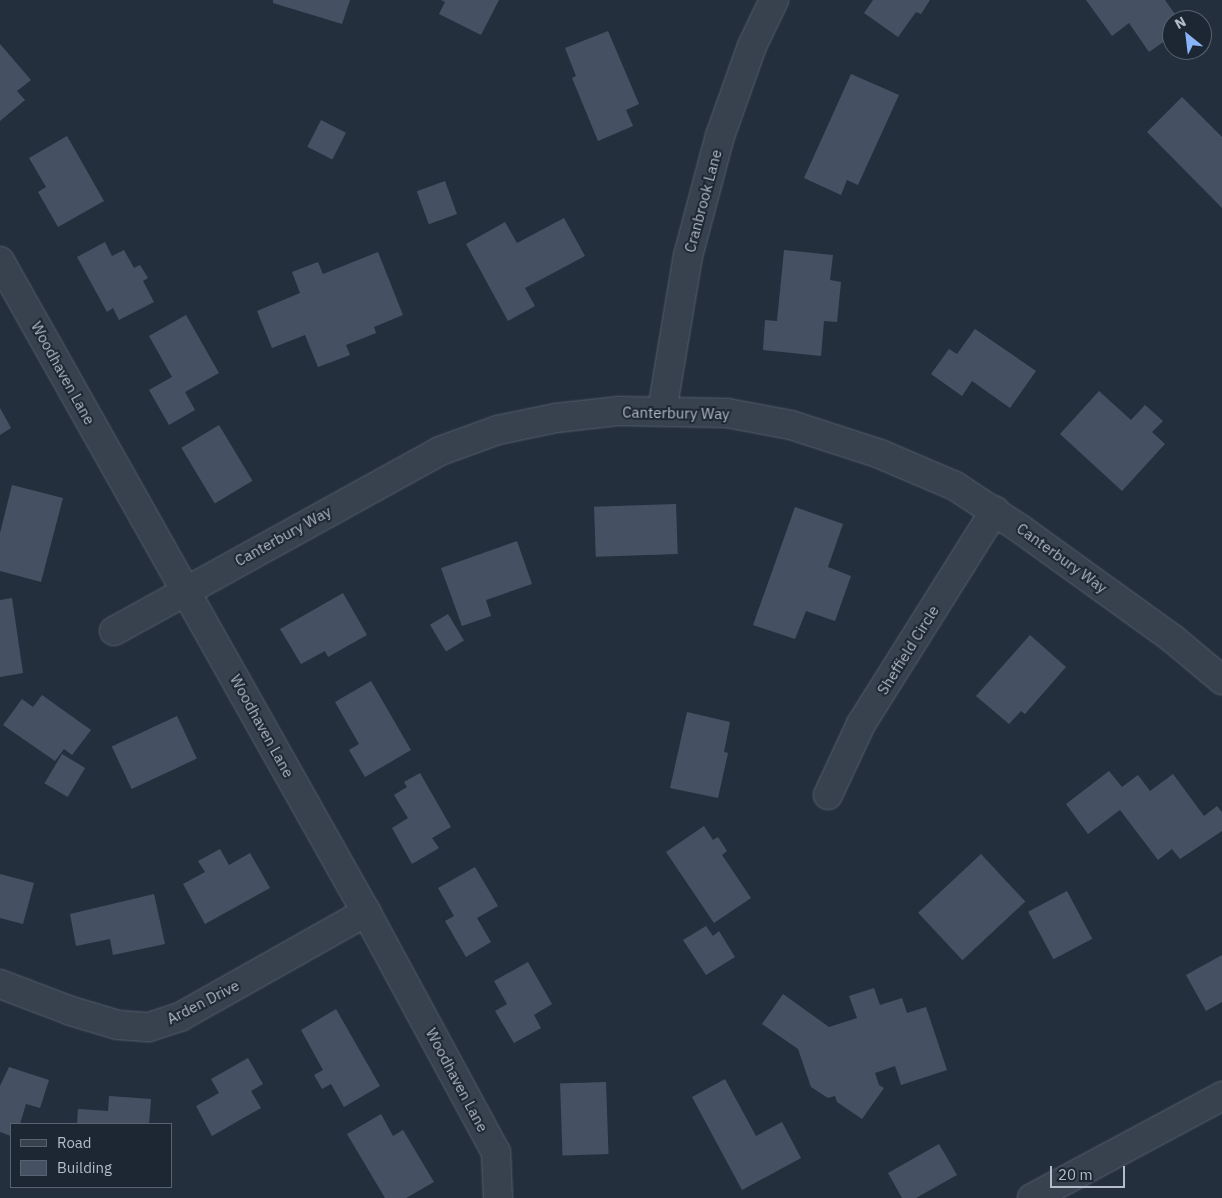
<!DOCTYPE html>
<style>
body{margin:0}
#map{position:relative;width:1222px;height:1198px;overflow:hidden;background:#242f3e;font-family:"IBM Plex Sans",sans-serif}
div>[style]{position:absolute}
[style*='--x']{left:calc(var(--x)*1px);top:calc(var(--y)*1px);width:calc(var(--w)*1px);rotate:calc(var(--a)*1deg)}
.building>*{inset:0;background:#455162;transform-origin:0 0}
.roads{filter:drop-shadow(0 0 1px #565f6c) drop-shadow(0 0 1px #565f6c)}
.minor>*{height:28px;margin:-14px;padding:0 14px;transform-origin:14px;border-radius:14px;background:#38414e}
.tertiary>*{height:28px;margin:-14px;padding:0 14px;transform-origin:14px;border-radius:14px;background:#38414e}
span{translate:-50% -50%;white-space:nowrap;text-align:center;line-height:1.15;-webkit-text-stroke:4px #1d2633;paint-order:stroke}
.street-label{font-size:15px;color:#b4bcc9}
.legend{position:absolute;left:10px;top:1123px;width:162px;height:65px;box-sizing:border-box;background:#1d2633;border:1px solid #59626f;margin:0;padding:6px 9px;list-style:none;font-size:15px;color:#b4bcc9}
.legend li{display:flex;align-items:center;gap:10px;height:25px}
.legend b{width:25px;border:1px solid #59626f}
.north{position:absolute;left:1162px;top:10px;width:50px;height:50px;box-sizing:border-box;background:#1d2633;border:1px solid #59626f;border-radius:50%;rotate:331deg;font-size:14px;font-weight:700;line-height:20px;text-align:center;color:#b4bcc9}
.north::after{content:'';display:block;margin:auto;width:18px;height:22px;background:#8ab4f8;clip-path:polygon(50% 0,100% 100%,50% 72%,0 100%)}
.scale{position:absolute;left:1050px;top:1166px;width:75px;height:22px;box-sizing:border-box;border:2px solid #b4bcc9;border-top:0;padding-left:6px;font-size:15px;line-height:18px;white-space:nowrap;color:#b4bcc9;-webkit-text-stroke:4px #1d2633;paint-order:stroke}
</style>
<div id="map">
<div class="building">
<div style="clip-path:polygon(273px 0,350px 0,342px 24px,273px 3px)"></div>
<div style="clip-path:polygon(441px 0,499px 0,481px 35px,439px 14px,445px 2px)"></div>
<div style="clip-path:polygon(873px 0,930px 0,921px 14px,916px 12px,898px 37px,864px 13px)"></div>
<div style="clip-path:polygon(1086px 0,1165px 0,1179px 20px,1172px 20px,1172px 36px,1149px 52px,1129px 23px,1112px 36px)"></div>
<div style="clip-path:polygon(608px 31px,639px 104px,626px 110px,633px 126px,598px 141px,572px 78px,576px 76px,565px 48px)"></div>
<div style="clip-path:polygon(0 44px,31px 80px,17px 91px,25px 100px,0 121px)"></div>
<div style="clip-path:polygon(851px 74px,899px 95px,858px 185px,847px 180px,841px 195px,804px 178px)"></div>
<div style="clip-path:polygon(1182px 97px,1222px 137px,1222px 208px,1147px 132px)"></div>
<div style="left:321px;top:120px;width:28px;height:30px;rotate:27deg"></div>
<div style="clip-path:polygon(67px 136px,104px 201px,58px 227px,38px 192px,46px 187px,29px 158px)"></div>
<div style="left:445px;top:181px;width:35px;height:30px;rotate:70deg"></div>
<div style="clip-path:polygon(564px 218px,585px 256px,525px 288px,535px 306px,508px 321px,466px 244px,505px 222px,517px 243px)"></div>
<div style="clip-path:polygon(105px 242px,112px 256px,124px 250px,134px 268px,140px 265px,148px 278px,143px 281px,154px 302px,119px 320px,113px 308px,107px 312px,77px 257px)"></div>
<div style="clip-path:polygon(784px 250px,833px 255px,830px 280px,841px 282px,837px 322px,824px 321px,821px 356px,763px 350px,765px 320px,777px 321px)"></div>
<div style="clip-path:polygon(378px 252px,403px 315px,374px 327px,376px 333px,346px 345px,350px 355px,318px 367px,305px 335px,272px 348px,257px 311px,300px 293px,292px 272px,318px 262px,323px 274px)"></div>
<div style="clip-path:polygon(186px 315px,219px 373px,185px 392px,195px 410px,169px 425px,149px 390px,172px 377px,149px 336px)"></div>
<div style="clip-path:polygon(975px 329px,1036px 371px,1010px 408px,972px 381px,962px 396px,931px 374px,949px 349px,957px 354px)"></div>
<div style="clip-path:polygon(1099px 391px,1131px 420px,1145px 405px,1163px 421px,1152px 432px,1165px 444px,1122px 491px,1060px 434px)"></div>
<div style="clip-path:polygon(0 408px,11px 428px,0 435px)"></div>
<div style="left:219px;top:425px;width:65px;height:44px;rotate:59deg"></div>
<div style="clip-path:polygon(12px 485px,63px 498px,41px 582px,0 571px,0 533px)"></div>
<div style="left:676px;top:504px;width:50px;height:82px;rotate:88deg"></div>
<div style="clip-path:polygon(795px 507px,843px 524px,828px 567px,851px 576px,835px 621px,806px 611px,795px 639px,753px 625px)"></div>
<div style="clip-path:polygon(517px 541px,532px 584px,486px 600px,491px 616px,462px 626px,441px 568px)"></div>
<div style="clip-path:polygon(343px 593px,367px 635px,328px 657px,325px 651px,301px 664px,280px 629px)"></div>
<div style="clip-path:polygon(12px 598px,23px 673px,0 677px,0 600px)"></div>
<div style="left:448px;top:614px;width:31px;height:21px;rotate:59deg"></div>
<div style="clip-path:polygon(1030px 635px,1066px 667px,1025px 714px,1021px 711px,1009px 724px,976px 696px)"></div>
<div style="clip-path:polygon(371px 681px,411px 750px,365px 777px,349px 750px,359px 744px,335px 702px)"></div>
<div style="clip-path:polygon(42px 695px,91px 730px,72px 755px,64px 749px,55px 761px,3px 725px,22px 699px,33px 707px)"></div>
<div style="clip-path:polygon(687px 712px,730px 722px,724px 752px,728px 753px,718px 798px,670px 788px)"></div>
<div style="left:177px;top:716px;width:47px;height:72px;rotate:65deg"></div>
<div style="left:62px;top:754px;width:27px;height:34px;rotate:31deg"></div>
<div style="clip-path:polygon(1109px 771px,1122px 787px,1138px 775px,1150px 791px,1173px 774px,1204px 816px,1217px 806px,1222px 812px,1222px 831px,1180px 859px,1172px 849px,1158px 860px,1120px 810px,1088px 834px,1066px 804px)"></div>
<div style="clip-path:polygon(420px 773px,451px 827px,432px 838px,439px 848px,412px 864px,392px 828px,408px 818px,394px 795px,407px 787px,404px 782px)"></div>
<div style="clip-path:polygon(704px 826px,713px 840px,718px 837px,727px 851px,722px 855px,751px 898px,714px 923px,666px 852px)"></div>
<div style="clip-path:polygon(220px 849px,229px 865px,250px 853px,270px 888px,205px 924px,183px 884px,205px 872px,198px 861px)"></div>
<div style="left:981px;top:854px;width:65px;height:86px;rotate:47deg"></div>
<div style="clip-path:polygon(475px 867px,498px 906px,477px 918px,491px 942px,466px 957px,445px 921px,454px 916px,438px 888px)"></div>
<div style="clip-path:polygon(0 874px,34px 883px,23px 924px,0 918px)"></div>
<div style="left:1067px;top:891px;width:54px;height:44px;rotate:62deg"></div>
<div style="clip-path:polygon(154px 894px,165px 944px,113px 955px,110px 939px,76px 946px,70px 914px)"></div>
<div style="clip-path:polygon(706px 926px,713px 936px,719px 931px,735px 957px,706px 975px,683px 940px)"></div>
<div style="clip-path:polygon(1222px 955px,1222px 1002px,1206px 1011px,1186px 975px)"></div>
<div style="clip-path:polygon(528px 962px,552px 1004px,534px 1015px,541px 1028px,514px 1043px,495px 1011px,507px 1004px,494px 981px)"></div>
<div style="clip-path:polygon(874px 988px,880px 1005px,902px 998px,907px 1013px,926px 1007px,947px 1070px,901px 1085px,895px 1066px,875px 1073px,879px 1085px,884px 1088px,862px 1119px,837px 1102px,835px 1096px,828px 1098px,811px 1087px,798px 1049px,762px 1024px,783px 994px,829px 1027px,857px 1018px,849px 996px)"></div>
<div style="clip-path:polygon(336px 1009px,380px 1086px,344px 1107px,331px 1084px,322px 1089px,314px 1075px,323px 1070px,301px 1030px)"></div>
<div style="clip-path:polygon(248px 1058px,263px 1084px,251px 1091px,261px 1108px,212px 1136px,196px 1106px,219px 1093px,211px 1079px)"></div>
<div style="clip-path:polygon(9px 1067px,49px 1080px,40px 1108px,26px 1104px,20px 1124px,11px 1124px,11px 1136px,0 1132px,0 1086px)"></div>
<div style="clip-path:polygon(725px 1079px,756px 1136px,782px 1122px,801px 1158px,742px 1190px,692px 1097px)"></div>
<div style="left:606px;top:1082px;width:72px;height:46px;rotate:88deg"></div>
<div style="clip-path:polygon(109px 1096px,151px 1099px,149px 1124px,77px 1124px,78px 1109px,108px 1111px)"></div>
<div style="clip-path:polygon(381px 1114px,393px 1136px,403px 1130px,434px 1182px,406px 1198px,385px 1198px,347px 1134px)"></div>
<div style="clip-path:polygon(939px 1144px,957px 1175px,916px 1198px,902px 1198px,888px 1173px)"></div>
</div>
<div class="roads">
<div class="minor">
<div style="--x:0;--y:261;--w:747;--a:60.65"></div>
<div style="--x:366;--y:912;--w:273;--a:61.6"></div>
<div style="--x:496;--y:1152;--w:46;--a:87.5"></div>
<div style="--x:662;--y:411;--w:157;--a:-80.5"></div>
<div style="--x:688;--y:256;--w:124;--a:-75.1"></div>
<div style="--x:720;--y:136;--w:96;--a:-70.4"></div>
<div style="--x:752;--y:46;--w:51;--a:-64.4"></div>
<div style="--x:114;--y:631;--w:372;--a:-28.9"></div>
<div style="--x:440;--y:451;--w:62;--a:-19.9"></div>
<div style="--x:498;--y:430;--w:59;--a:-11.7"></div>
<div style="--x:556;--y:418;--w:62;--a:-6.4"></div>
<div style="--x:618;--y:411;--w:109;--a:1.1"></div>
<div style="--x:727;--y:413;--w:65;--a:10.6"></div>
<div style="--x:791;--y:425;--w:94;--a:18"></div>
<div style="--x:880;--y:454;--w:82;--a:23.1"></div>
<div style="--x:955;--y:486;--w:80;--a:33.3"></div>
<div style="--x:1022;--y:530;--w:186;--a:35.8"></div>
<div style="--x:1173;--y:639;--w:64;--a:39.9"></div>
<div style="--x:828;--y:795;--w:78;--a:-65.1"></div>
<div style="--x:861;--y:724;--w:252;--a:-57.9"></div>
<div style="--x:0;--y:984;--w:76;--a:20.8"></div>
<div style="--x:71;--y:1011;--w:49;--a:16.6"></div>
<div style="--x:118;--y:1025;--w:31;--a:4"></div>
<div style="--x:149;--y:1027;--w:33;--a:-18"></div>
<div style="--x:180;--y:1017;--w:214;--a:-29.4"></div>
</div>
<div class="tertiary">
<div style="--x:1032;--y:1198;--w:216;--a:-28.2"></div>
</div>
</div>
<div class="street-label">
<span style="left:703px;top:201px;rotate:-75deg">Cranbrook Lane</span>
<span style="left:63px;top:373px;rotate:61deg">Woodhaven Lane</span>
<span style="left:676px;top:413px;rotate:1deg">Canterbury Way</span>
<span style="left:283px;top:536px;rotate:-29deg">Canterbury Way</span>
<span style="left:1062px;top:558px;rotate:36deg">Canterbury Way</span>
<span style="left:908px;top:650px;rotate:-58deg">Sheffield Circle</span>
<span style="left:262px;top:726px;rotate:61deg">Woodhaven Lane</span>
<span style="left:203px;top:1002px;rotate:-27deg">Arden Drive</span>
<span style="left:457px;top:1080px;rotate:62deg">Woodhaven Lane</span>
</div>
<ul class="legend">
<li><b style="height:6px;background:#38414e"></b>Road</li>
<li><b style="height:14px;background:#455162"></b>Building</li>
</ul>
<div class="north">N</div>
<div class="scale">20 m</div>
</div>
